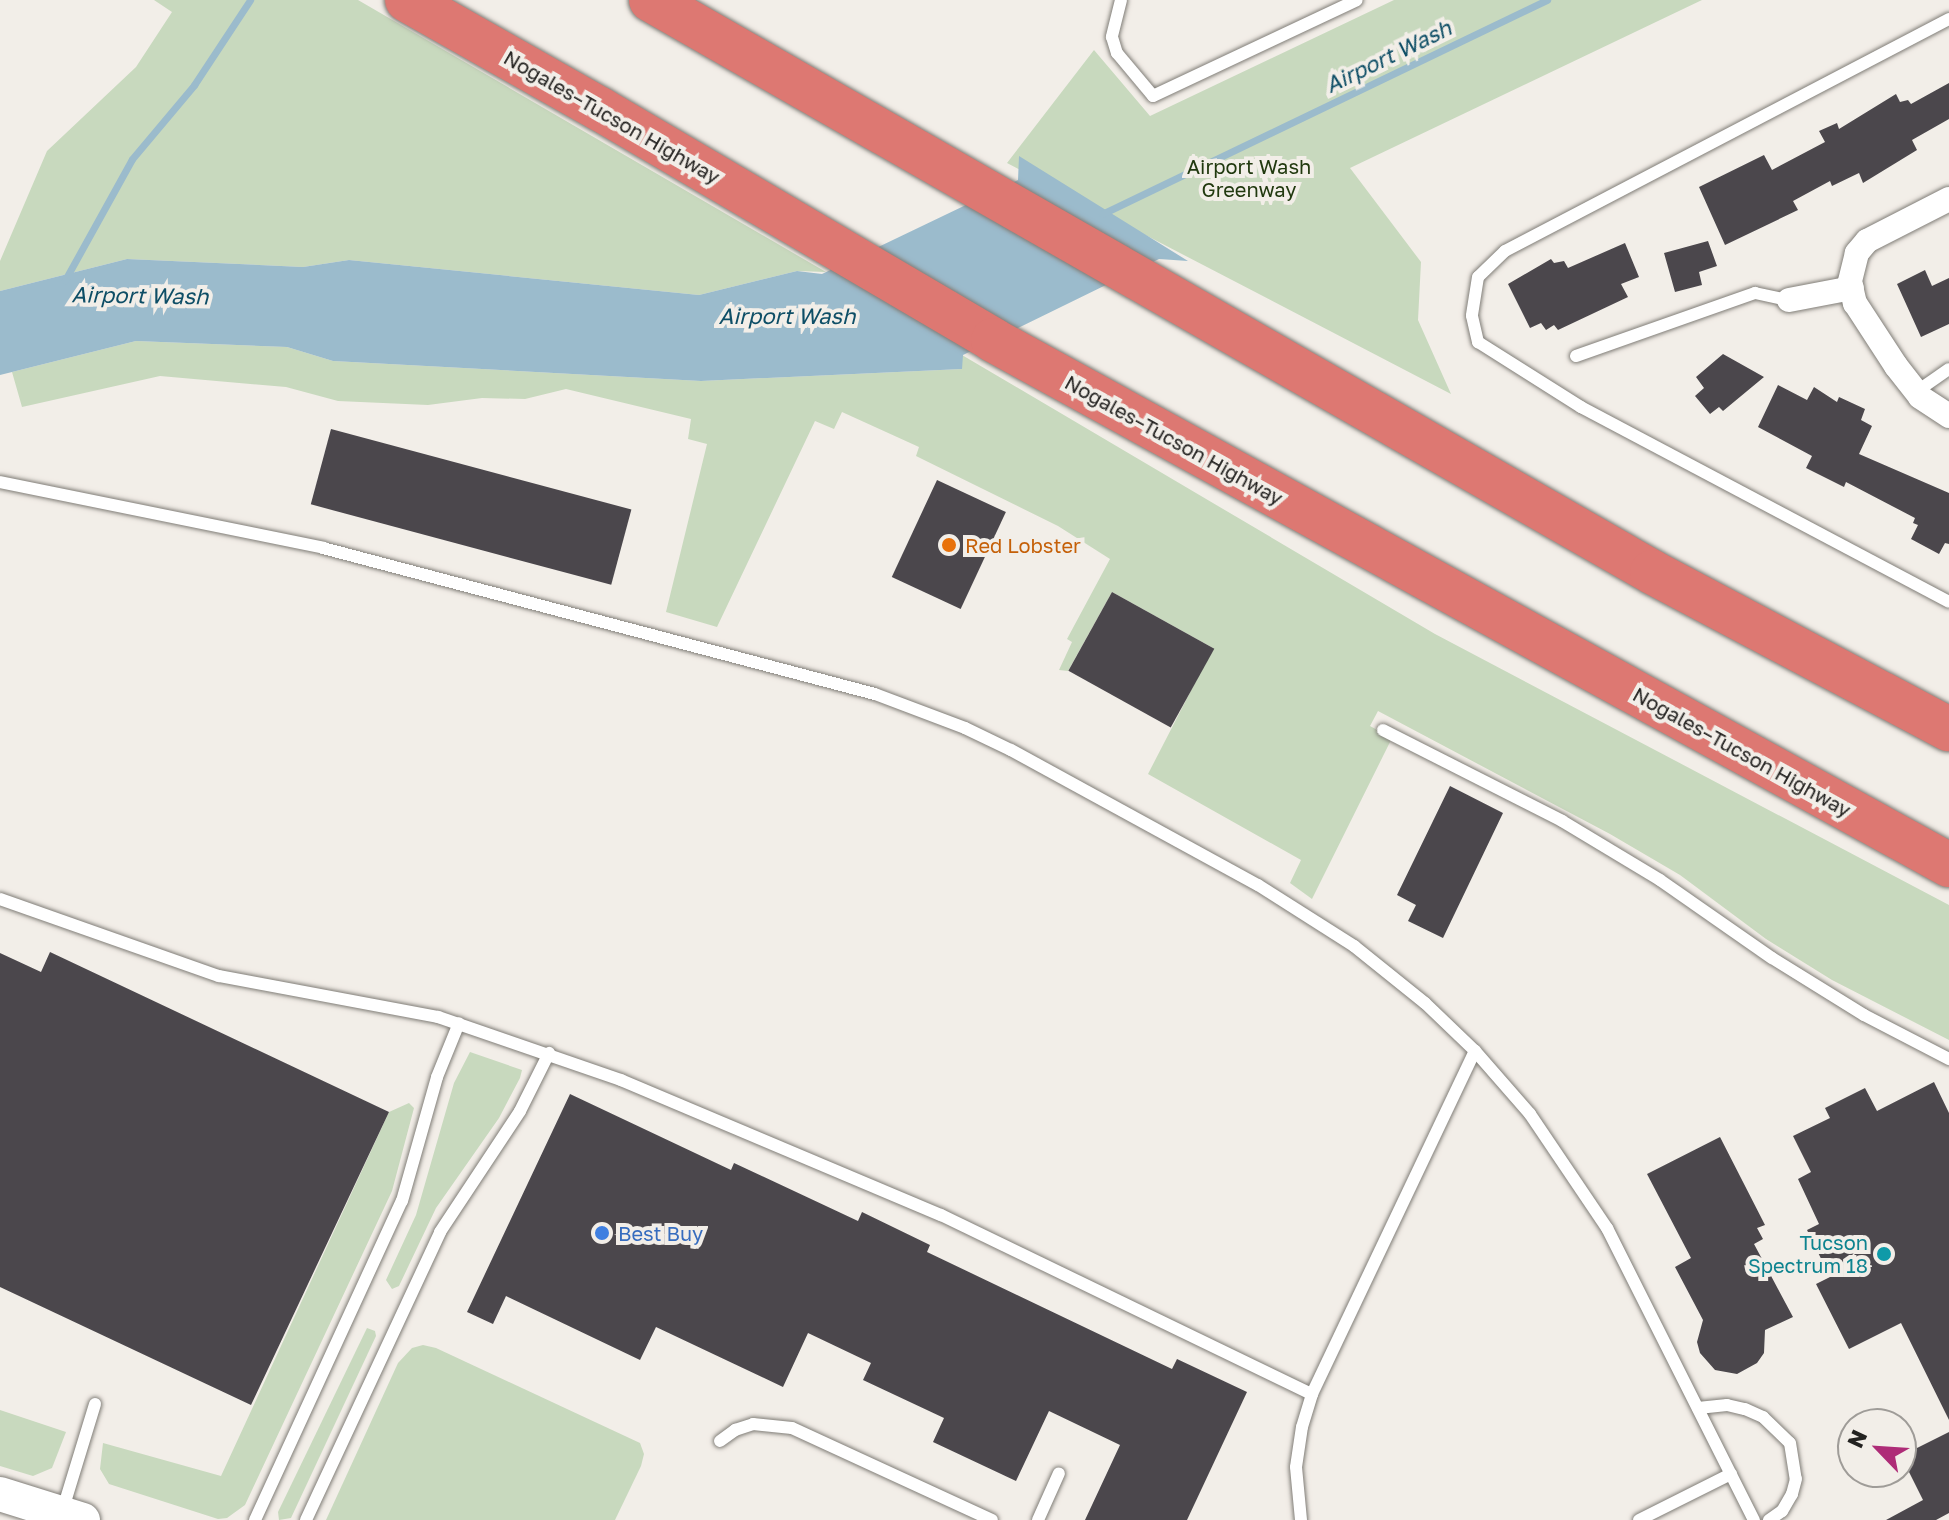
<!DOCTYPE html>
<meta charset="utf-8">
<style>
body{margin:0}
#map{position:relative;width:1949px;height:1520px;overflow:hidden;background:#f2eee8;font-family:"Golos Text",sans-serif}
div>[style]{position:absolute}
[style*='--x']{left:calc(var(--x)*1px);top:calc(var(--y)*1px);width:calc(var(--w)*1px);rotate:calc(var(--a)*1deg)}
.green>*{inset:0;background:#c8d9be}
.water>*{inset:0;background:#9bbbcc}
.stream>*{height:7px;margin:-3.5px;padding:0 3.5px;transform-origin:3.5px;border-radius:3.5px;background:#9bbbcc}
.building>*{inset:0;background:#4b474c;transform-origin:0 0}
.roads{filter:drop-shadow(0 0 2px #807d77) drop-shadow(0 0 2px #807d77)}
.lane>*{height:12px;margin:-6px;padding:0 6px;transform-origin:6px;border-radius:6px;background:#fff}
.street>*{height:24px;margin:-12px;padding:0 12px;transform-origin:12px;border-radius:12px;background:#fff}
.secondary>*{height:34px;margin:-17px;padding:0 17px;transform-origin:17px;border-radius:17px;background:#fff}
.highway>*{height:44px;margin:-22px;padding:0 22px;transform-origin:22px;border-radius:22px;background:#dd7872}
.dots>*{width:22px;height:22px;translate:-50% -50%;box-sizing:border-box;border:4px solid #f2eee8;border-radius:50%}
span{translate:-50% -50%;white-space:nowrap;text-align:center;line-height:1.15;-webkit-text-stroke:8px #f2eee8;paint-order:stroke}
.street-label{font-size:20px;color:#232220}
.park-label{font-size:20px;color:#21390f}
.food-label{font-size:20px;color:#c56008}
.left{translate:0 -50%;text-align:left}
.shop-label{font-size:20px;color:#366cbe}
.culture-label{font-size:20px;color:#0d838f}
.right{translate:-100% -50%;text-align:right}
.water-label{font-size:22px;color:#0e4e66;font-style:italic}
.north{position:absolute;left:1837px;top:1408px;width:80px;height:80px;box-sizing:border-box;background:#f2eee8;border:2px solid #9f9c98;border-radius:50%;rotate:295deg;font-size:22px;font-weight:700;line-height:32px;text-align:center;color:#232220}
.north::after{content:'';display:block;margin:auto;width:28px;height:36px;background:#ae2c77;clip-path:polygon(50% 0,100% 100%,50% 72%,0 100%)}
</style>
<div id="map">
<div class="green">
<div style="clip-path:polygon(154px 0,358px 0,826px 272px,797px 271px,699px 295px,349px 260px,303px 267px,127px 259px,0 291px,0 261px,47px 151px,136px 67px,172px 12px)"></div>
<div style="clip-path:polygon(1394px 0,1702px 0,1350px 168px,1421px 262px,1418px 320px,1451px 394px,1007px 163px,1094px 50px,1150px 116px)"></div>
<div style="clip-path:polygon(136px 341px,287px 347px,333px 361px,701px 381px,962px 369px,962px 355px,1435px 634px,1949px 905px,1949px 1040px,1832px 980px,1766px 939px,1680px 875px,1610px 834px,1378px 711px,1370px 726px,1392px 738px,1312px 899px,1290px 883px,1301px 860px,1148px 774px,1213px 648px,1112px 592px,1068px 671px,1059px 670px,1072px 642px,1067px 639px,1110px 559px,1058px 526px,916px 456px,919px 447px,842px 412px,834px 429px,815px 421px,717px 627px,666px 612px,707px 444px,688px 439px,691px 419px,566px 389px,525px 399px,482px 398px,428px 405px,338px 401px,286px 387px,160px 376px,22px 407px,12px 372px)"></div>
<div style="clip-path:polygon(470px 1052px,522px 1070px,520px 1078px,499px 1118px,436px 1208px,399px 1286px,392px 1289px,386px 1280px,416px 1215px,454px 1083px)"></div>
<div style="clip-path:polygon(409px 1103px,414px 1108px,392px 1191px,245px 1505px,227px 1518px,218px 1519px,109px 1484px,100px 1469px,103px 1443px,221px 1476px,389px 1112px)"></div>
<div style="clip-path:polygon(367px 1328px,375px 1331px,376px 1336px,291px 1518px,279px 1520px,278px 1512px)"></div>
<div style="clip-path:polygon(423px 1345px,436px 1348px,640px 1443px,644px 1454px,641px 1466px,615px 1520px,326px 1520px,398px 1363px,412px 1348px)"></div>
<div style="clip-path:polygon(0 1410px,66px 1432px,52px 1468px,33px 1476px,0 1466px)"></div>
</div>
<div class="water">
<div style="clip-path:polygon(1019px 156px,1188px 261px,1159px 259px,963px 355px,962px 369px,701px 381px,333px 361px,287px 347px,136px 341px,0 375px,0 291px,127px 259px,303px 267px,349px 260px,699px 295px,797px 271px,822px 274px,1018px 180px)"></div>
</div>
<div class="stream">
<div style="--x:1102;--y:214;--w:494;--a:-25.7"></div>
<div style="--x:65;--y:280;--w:138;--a:-61"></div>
<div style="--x:132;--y:159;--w:97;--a:-50"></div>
<div style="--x:194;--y:85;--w:102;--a:-56.6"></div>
</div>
<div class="building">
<div style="clip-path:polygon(1949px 83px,1949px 119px,1912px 140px,1917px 150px,1863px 183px,1859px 173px,1832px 186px,1830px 181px,1793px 201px,1798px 210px,1725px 245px,1699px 187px,1764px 155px,1772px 170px,1825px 142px,1819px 131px,1837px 123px,1839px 129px,1896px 94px,1900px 102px,1908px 100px,1911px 104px)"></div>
<div style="clip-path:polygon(1708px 241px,1717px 266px,1699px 272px,1702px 285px,1675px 292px,1664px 253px)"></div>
<div style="clip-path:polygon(1625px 243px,1639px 277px,1621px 284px,1628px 297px,1558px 330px,1554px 325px,1546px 330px,1541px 323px,1530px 328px,1508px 284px,1551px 259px,1554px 263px,1564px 261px,1568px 268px)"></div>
<div style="clip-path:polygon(1925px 270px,1932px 286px,1949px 278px,1949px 324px,1921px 337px,1897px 284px)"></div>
<div style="clip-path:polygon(1723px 354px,1764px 377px,1723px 411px,1719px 407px,1710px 414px,1695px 396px,1704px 388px,1696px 377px)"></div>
<div style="clip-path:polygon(1778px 385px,1807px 400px,1814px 387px,1837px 402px,1839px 397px,1865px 409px,1861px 420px,1872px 426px,1859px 454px,1949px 493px,1949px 544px,1945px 543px,1939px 554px,1911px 539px,1918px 525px,1913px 523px,1915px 518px,1846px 482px,1844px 487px,1806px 468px,1812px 456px,1758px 427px)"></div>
<div style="left:331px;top:429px;width:311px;height:78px;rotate:15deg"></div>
<div style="left:937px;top:480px;width:76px;height:107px;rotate:25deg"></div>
<div style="left:1112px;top:592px;width:117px;height:90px;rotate:29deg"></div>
<div style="clip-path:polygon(1450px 786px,1503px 813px,1443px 938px,1408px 921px,1416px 905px,1397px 895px)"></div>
<div style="clip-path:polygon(50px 952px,389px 1112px,251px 1405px,0 1287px,0 953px,41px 972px)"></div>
<div style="clip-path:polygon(1934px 1082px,1949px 1113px,1949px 1420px,1901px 1323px,1849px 1349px,1816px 1284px,1830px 1277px,1807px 1230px,1819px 1224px,1798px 1179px,1811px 1172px,1793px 1136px,1830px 1118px,1825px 1108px,1865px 1088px,1877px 1111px)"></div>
<div style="clip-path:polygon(570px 1094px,731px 1170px,734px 1163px,858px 1221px,862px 1212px,930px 1245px,927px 1252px,1172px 1369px,1177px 1359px,1247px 1392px,1187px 1520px,1085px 1520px,1120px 1445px,1049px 1411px,1016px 1481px,933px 1442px,944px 1418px,863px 1380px,871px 1363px,808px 1333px,783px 1387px,656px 1327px,640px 1360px,506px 1296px,493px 1324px,467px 1312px)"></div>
<div style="clip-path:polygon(1720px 1137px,1765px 1225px,1757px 1228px,1763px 1239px,1754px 1244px,1793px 1317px,1765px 1330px,1764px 1353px,1757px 1363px,1737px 1374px,1715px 1370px,1700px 1353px,1697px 1342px,1703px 1320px,1675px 1267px,1691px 1258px,1647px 1174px)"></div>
<div style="clip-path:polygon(1949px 1432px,1949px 1513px,1936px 1520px,1886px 1520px,1923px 1500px,1901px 1456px)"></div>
</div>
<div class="roads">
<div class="lane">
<div style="--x:1121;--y:0;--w:38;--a:104"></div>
<div style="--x:1112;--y:37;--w:17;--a:73"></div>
<div style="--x:1117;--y:53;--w:56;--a:50.1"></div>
<div style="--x:1153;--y:96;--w:225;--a:-25.2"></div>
<div style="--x:1949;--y:19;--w:501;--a:152.41"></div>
<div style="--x:1505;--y:251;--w:37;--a:136"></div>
<div style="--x:1478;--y:277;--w:39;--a:99"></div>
<div style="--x:1472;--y:316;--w:27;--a:77"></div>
<div style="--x:1478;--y:342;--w:122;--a:32.3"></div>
<div style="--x:1581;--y:407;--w:416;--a:27.9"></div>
<div style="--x:1576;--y:356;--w:190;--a:-19.4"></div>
<div style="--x:1755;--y:293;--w:35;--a:12"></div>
<div style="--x:1916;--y:392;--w:40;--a:-34.9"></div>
<div style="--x:0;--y:482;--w:330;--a:11.5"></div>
<div style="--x:323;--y:548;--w:571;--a:14.82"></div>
<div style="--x:875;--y:694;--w:96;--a:20.7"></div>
<div style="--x:965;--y:728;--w:51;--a:25.6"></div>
<div style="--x:1011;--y:750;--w:281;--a:28.7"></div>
<div style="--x:1258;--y:885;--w:114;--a:32.4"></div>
<div style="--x:1354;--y:946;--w:91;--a:38.8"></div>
<div style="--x:1425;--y:1003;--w:69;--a:43.8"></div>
<div style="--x:1475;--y:1051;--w:84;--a:48.9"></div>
<div style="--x:1530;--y:1114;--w:138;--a:56"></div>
<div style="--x:1607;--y:1228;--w:327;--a:63.3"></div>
<div style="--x:1383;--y:730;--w:201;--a:26.9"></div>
<div style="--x:1562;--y:821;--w:114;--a:31"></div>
<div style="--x:1660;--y:880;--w:136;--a:34.9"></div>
<div style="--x:1772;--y:958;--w:108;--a:31.8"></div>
<div style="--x:1864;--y:1015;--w:96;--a:27.4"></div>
<div style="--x:0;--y:899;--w:232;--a:19.4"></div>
<div style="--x:219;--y:976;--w:223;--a:10.6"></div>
<div style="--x:438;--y:1017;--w:194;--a:19"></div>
<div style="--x:621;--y:1080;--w:347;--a:22.9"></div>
<div style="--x:941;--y:1215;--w:412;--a:25.8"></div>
<div style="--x:1312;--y:1394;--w:380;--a:-64.6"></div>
<div style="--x:1698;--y:1408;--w:29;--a:-6"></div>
<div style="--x:1727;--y:1405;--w:18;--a:13"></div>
<div style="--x:1745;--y:1409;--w:20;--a:24"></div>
<div style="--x:1763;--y:1417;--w:37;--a:44"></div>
<div style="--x:1790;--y:1443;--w:36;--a:81"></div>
<div style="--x:1796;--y:1479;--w:16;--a:105"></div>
<div style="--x:1792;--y:1494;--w:20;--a:120"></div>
<div style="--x:1782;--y:1511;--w:16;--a:145"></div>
<div style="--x:720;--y:1441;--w:19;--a:-36"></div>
<div style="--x:735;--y:1430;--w:19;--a:-18"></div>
<div style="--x:753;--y:1424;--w:39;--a:6"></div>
<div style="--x:792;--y:1428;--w:220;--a:24.7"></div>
<div style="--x:62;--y:1512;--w:113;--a:-73"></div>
<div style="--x:255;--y:1520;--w:351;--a:-65.3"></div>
<div style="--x:402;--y:1201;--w:129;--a:-74.2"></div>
<div style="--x:437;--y:1077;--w:58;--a:-67.8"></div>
<div style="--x:306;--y:1520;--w:318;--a:-65"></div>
<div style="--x:440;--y:1232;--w:145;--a:-56.5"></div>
<div style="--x:520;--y:1111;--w:65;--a:-63.4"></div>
<div style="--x:1038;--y:1520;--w:51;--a:-65.9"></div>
<div style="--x:1301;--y:1520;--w:53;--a:-95.4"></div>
<div style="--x:1296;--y:1467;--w:40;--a:-81.5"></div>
<div style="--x:1302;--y:1427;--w:34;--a:-73"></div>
<div style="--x:1639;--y:1520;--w:103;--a:-26.6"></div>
</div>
<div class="street">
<div style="--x:1949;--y:199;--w:92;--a:152.9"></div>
<div style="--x:1867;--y:241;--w:16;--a:130"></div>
<div style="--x:1857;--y:253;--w:30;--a:104"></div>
<div style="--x:1850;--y:282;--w:22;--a:77"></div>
<div style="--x:1855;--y:303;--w:75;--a:56.9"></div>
<div style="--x:1896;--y:366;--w:39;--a:52"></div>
<div style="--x:1920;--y:397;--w:35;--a:33"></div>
<div style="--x:1789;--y:300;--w:64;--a:-10.8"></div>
</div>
<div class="secondary">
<div style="--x:0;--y:1494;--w:87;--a:17.4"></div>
</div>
<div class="highway">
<div style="--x:407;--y:0;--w:222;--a:29.5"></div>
<div style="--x:600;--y:109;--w:456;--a:30.4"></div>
<div style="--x:993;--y:340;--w:1091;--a:28.77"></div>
<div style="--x:651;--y:0;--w:1153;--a:29.74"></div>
<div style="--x:1652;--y:572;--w:336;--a:27.9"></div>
</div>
</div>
<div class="dots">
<div style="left:949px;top:545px;background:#e8710a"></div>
<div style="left:602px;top:1233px;background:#3f7fe0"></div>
<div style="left:1884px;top:1254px;background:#0f9aa8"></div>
</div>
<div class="street-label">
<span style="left:612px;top:117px;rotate:30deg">Nogales–Tucson Highway</span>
<span style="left:1174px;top:440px;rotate:29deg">Nogales–Tucson Highway</span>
<span style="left:1742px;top:752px;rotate:29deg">Nogales–Tucson Highway</span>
</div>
<div class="park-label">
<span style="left:1249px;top:178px">Airport Wash<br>Greenway</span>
</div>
<div class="food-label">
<span class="left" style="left:965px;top:545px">Red Lobster</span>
</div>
<div class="shop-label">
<span class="left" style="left:618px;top:1233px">Best Buy</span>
</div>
<div class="culture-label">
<span class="right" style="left:1868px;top:1254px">Tucson<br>Spectrum 18</span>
</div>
<div class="water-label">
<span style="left:1388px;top:56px;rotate:-26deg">Airport Wash</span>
<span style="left:140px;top:295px;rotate:1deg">Airport Wash</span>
<span style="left:787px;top:316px">Airport Wash</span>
</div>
<div class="north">N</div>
</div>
